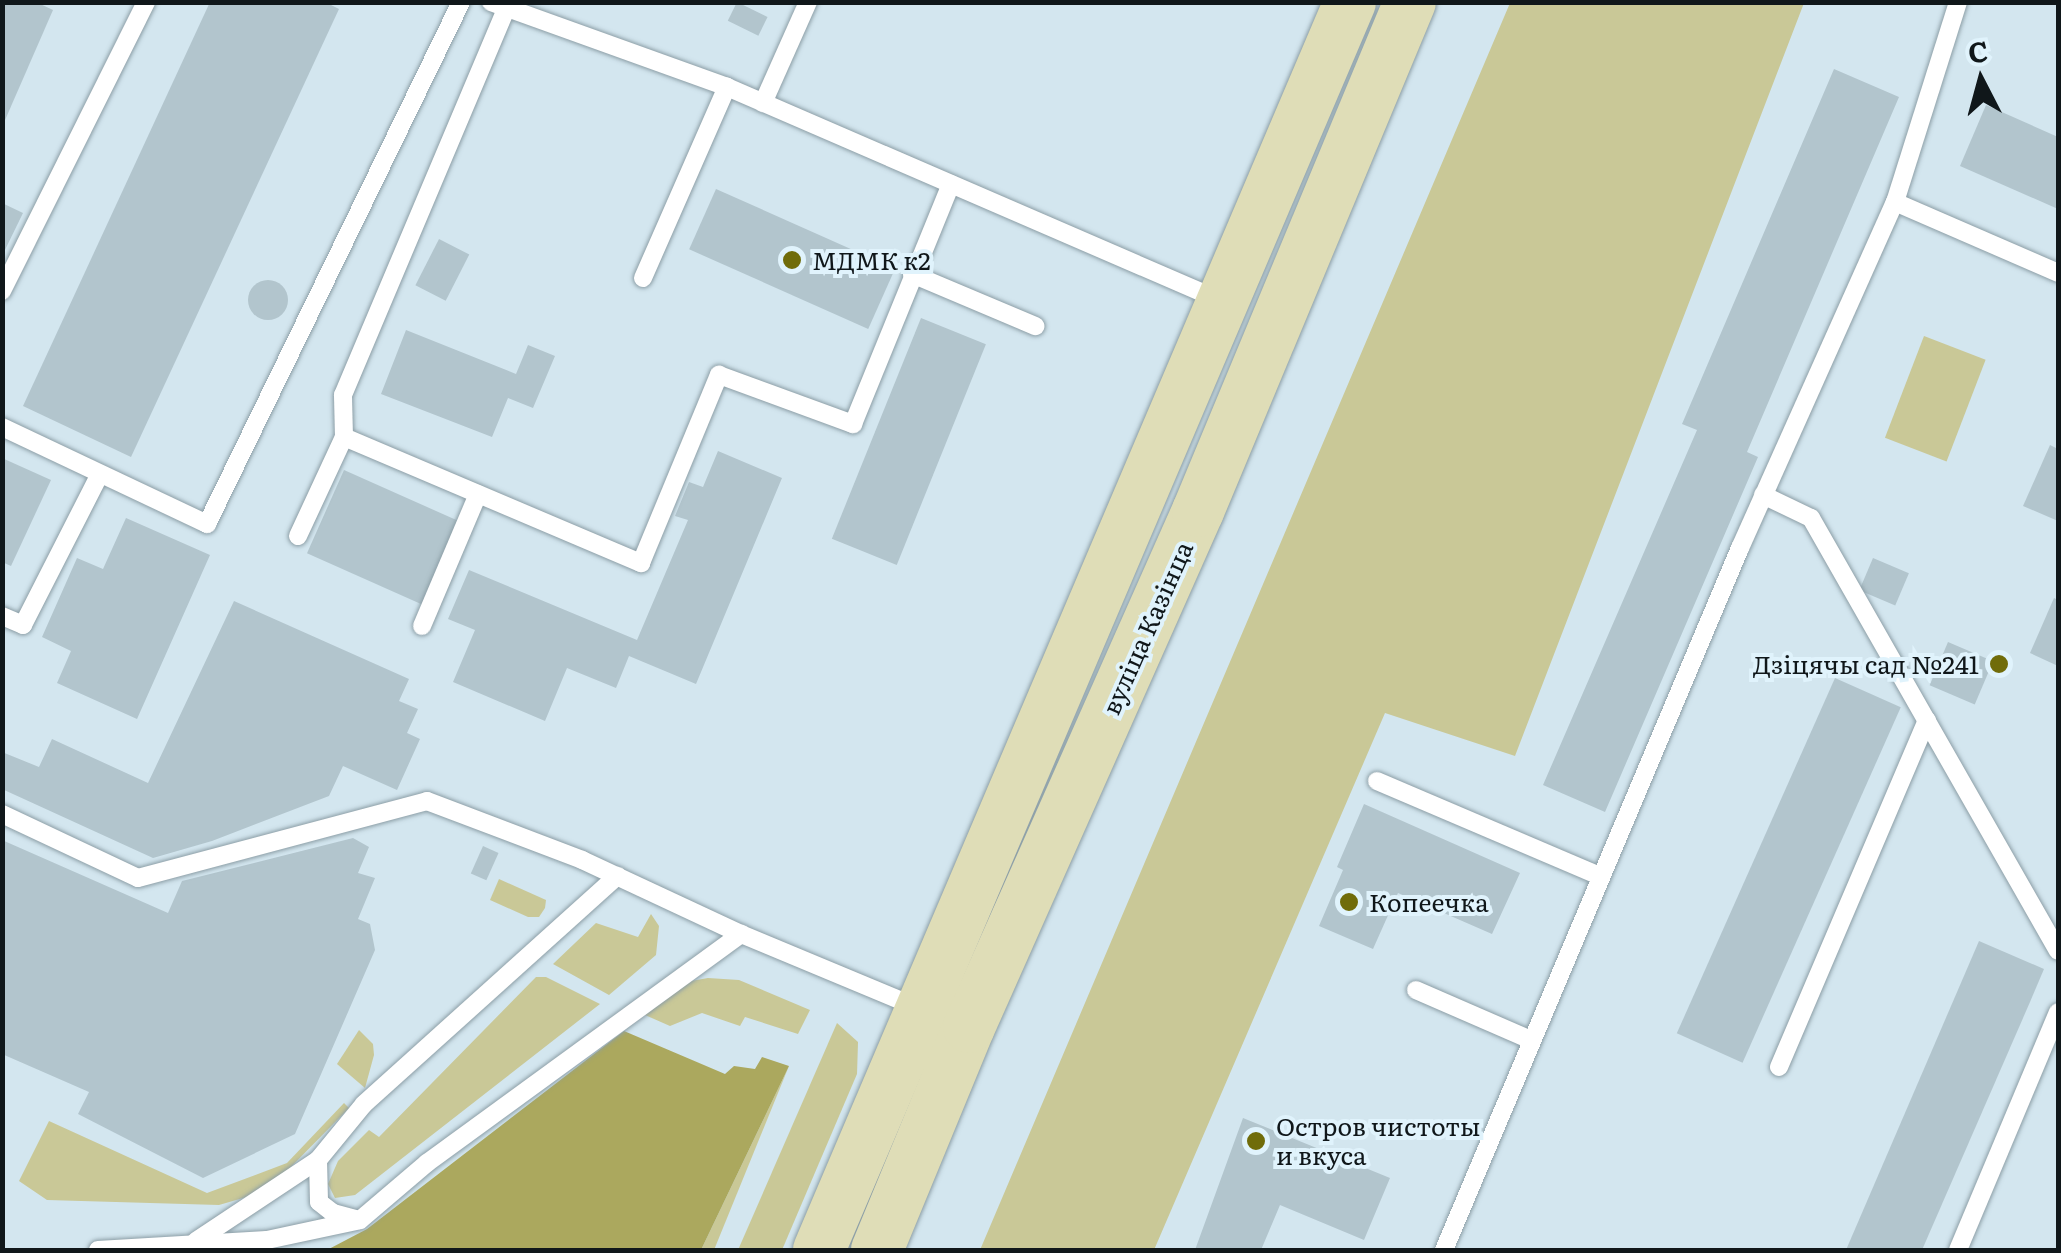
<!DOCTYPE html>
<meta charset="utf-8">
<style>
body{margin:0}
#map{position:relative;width:2061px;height:1253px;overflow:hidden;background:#d3e6ef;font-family:Literata,serif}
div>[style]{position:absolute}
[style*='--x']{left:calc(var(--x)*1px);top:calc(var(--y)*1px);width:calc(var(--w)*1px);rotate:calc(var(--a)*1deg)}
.green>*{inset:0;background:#c9c897;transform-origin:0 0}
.forest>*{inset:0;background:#aba85e}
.building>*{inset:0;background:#b2c5cd;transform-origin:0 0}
.round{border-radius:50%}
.roads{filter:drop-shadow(0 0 2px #8c9ea6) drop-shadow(0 0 2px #8c9ea6)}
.lane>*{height:18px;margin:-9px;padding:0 9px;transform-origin:9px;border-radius:9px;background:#fff}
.secondary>*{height:52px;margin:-26px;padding:0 26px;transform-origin:26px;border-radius:26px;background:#dfddb7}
.dots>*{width:28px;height:28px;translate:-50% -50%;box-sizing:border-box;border:5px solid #e0f3fc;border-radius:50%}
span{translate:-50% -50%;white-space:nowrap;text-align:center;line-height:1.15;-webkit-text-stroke:8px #e0f3fc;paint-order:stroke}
.poi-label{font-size:25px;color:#10171a}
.left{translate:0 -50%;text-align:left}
.right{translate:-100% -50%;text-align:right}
.street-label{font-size:25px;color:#10171a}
.frame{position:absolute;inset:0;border:5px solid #10171a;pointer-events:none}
.north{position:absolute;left:1931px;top:30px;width:100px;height:100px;-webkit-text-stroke:8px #e0f3fc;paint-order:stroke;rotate:354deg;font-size:28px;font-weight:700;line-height:40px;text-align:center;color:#10171a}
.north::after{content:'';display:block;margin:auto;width:35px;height:45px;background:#10171a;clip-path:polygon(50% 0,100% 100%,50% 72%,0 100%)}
</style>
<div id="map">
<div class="green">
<div style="clip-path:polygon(1510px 3px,1804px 3px,1515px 756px,1385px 713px,1154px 1250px,980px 1250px)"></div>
<div style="left:1924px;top:336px;width:66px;height:109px;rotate:21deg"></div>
<div style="clip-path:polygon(499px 879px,546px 900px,545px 908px,539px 917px,528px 917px,490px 900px)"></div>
<div style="clip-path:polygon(651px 914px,659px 926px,656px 955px,609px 995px,553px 964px,596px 923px,638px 937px)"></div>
<div style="clip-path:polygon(536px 977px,546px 977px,600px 1004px,355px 1195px,335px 1198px,328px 1184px,338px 1161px,369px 1130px,379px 1137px)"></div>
<div style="clip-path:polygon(708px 978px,739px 980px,810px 1010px,798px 1034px,745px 1017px,740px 1026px,702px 1013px,670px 1026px,645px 1015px,691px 981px)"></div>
<div style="clip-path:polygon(837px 1023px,858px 1042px,857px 1074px,782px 1250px,738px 1250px)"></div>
<div style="clip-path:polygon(359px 1030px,373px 1044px,374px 1055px,365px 1088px,337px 1064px)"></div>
<div style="clip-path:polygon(789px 1066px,714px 1250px,701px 1250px)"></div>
<div style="clip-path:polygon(344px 1103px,349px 1108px,275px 1183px,257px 1194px,219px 1205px,47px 1200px,19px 1181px,49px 1121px,207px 1193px,287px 1163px)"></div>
</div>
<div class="forest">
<div style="clip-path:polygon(624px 1031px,725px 1074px,734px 1066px,755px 1069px,762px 1057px,789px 1066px,701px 1250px,327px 1250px,367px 1229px)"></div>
</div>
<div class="building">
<div style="clip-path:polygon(2px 2px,36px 2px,53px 10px,2px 127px)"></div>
<div style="clip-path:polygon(210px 2px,325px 2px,339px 9px,131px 457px,23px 406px)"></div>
<div style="left:737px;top:2px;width:34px;height:21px;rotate:26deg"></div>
<div style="clip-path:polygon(1834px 69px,1899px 97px,1747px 452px,1758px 457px,1605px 812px,1543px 785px,1697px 430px,1682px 424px)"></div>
<div style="clip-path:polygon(1986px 105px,2058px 137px,2058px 209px,1960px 166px)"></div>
<div style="left:716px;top:189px;width:196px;height:66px;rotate:24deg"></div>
<div style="clip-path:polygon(2px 203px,23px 213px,2px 256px)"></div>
<div style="left:439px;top:239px;width:34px;height:52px;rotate:27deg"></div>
<div class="round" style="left:248px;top:280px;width:40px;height:40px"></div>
<div style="left:921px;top:318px;width:70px;height:238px;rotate:22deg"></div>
<div style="clip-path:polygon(406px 330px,516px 374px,528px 345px,555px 356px,533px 408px,508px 398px,492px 437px,381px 394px)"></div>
<div style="clip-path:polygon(2050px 445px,2058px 449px,2058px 521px,2023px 506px)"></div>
<div style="clip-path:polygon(718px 451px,782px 478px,696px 684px,629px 656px,616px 688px,567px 668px,545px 721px,453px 682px,475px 630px,448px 619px,469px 570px,637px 640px,688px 520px,675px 516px,689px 482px,703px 487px)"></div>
<div style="clip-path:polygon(2px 458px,51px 480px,11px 566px,2px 562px)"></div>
<div style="left:344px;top:470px;width:126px;height:91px;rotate:24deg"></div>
<div style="clip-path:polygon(126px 518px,210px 555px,137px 719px,57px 683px,71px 651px,42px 637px,77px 558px,103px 569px)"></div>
<div style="left:1873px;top:558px;width:39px;height:35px;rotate:23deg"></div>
<div style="clip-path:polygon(2054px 598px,2058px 600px,2058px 666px,2030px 653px)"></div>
<div style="clip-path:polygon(234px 601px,409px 679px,399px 701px,418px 709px,407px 733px,420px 739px,397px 790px,343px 766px,329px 796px,212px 841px,153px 858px,2px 789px,2px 752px,39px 767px,52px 739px,148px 783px)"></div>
<div style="left:1948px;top:642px;width:49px;height:47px;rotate:23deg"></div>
<div style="left:1835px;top:678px;width:72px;height:389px;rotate:24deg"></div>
<div style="clip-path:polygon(1364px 804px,1520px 873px,1492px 934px,1398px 893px,1373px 949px,1319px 926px,1343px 870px,1337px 867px)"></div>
<div style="clip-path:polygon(353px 838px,369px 847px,358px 873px,375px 878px,358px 919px,370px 924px,375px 950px,295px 1134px,203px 1178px,78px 1114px,89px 1092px,2px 1054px,2px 840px,168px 913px,182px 881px)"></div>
<div style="left:483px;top:846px;width:17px;height:30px;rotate:24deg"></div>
<div style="clip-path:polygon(1979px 941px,2044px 969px,2030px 1002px,1922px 1250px,1846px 1250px)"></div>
<div style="clip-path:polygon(1243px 1118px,1390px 1178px,1364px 1240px,1280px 1205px,1261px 1250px,1195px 1250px)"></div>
</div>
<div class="roads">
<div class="lane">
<div style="--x:491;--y:2;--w:251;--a:19.8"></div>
<div style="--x:727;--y:87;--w:534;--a:23.4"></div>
<div style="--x:763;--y:103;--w:111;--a:-66"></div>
<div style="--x:1895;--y:202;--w:178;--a:23.5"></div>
<div style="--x:912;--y:274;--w:134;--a:22.9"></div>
<div style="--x:643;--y:278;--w:209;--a:-66.3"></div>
<div style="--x:2;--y:291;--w:323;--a:-63.5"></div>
<div style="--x:2;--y:427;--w:227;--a:25.3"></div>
<div style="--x:207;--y:524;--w:581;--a:-64.05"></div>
<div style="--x:344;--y:437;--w:323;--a:23"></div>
<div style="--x:641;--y:563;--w:204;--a:-67.5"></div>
<div style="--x:719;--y:375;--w:143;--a:20.1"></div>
<div style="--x:853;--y:424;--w:259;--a:-67.8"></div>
<div style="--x:1763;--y:495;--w:53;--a:25.6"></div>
<div style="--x:1811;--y:518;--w:498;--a:60.3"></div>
<div style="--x:298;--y:536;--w:109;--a:-65.1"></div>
<div style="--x:344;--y:437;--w:42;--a:-91.4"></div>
<div style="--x:343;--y:395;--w:419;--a:-67.1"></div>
<div style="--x:2;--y:616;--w:23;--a:23"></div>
<div style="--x:23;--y:625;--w:169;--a:-63"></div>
<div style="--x:422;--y:626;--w:143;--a:-67"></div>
<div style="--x:1377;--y:781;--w:242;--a:23.1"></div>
<div style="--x:2;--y:814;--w:150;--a:25.2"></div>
<div style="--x:138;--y:878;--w:299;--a:-14.9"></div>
<div style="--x:427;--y:801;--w:166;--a:20.8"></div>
<div style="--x:582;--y:860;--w:175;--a:25"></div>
<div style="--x:741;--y:934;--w:190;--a:22.6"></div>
<div style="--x:1416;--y:990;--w:125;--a:23.5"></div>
<div style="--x:1779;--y:1067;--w:377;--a:-66.9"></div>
<div style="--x:318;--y:1160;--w:42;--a:88.6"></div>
<div style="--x:319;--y:1202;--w:18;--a:38"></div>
<div style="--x:333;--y:1213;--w:24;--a:15"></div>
<div style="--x:196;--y:1241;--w:146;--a:-33.6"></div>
<div style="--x:318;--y:1160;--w:72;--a:-50.6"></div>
<div style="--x:364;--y:1104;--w:341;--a:-42"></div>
<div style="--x:98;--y:1250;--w:169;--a:-3.4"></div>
<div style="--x:267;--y:1240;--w:95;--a:-12.1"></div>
<div style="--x:360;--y:1220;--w:88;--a:-40.4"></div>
<div style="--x:427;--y:1163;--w:389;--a:-36.1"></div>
<div style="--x:1444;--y:1250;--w:762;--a:-67.14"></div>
<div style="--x:1740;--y:548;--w:379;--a:-65.9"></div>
<div style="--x:1895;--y:202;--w:210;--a:-72.5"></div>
<div style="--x:1958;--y:1250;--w:258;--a:-67.2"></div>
</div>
<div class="secondary">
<div style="--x:819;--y:1250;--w:1356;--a:-66.95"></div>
<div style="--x:877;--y:1250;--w:241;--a:-67.6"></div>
<div style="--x:969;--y:1027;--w:565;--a:-66.07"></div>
<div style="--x:1198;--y:511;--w:551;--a:-67.39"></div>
</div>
</div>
<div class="dots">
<div style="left:792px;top:260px;background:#706c0a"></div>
<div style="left:1999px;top:664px;background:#706c0a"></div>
<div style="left:1349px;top:902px;background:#706c0a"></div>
<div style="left:1256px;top:1141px;background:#706c0a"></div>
</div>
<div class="poi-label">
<span class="left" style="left:812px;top:260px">МДМК к2</span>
<span class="right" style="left:1979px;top:664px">Дзіцячы сад №241</span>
<span class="left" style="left:1369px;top:902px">Копеечка</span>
<span class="left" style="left:1276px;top:1141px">Остров чистоты<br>и вкуса</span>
</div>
<div class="street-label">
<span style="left:1147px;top:628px;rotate:-66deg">вуліца Казінца</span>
</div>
<div class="frame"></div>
<div class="north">С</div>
</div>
